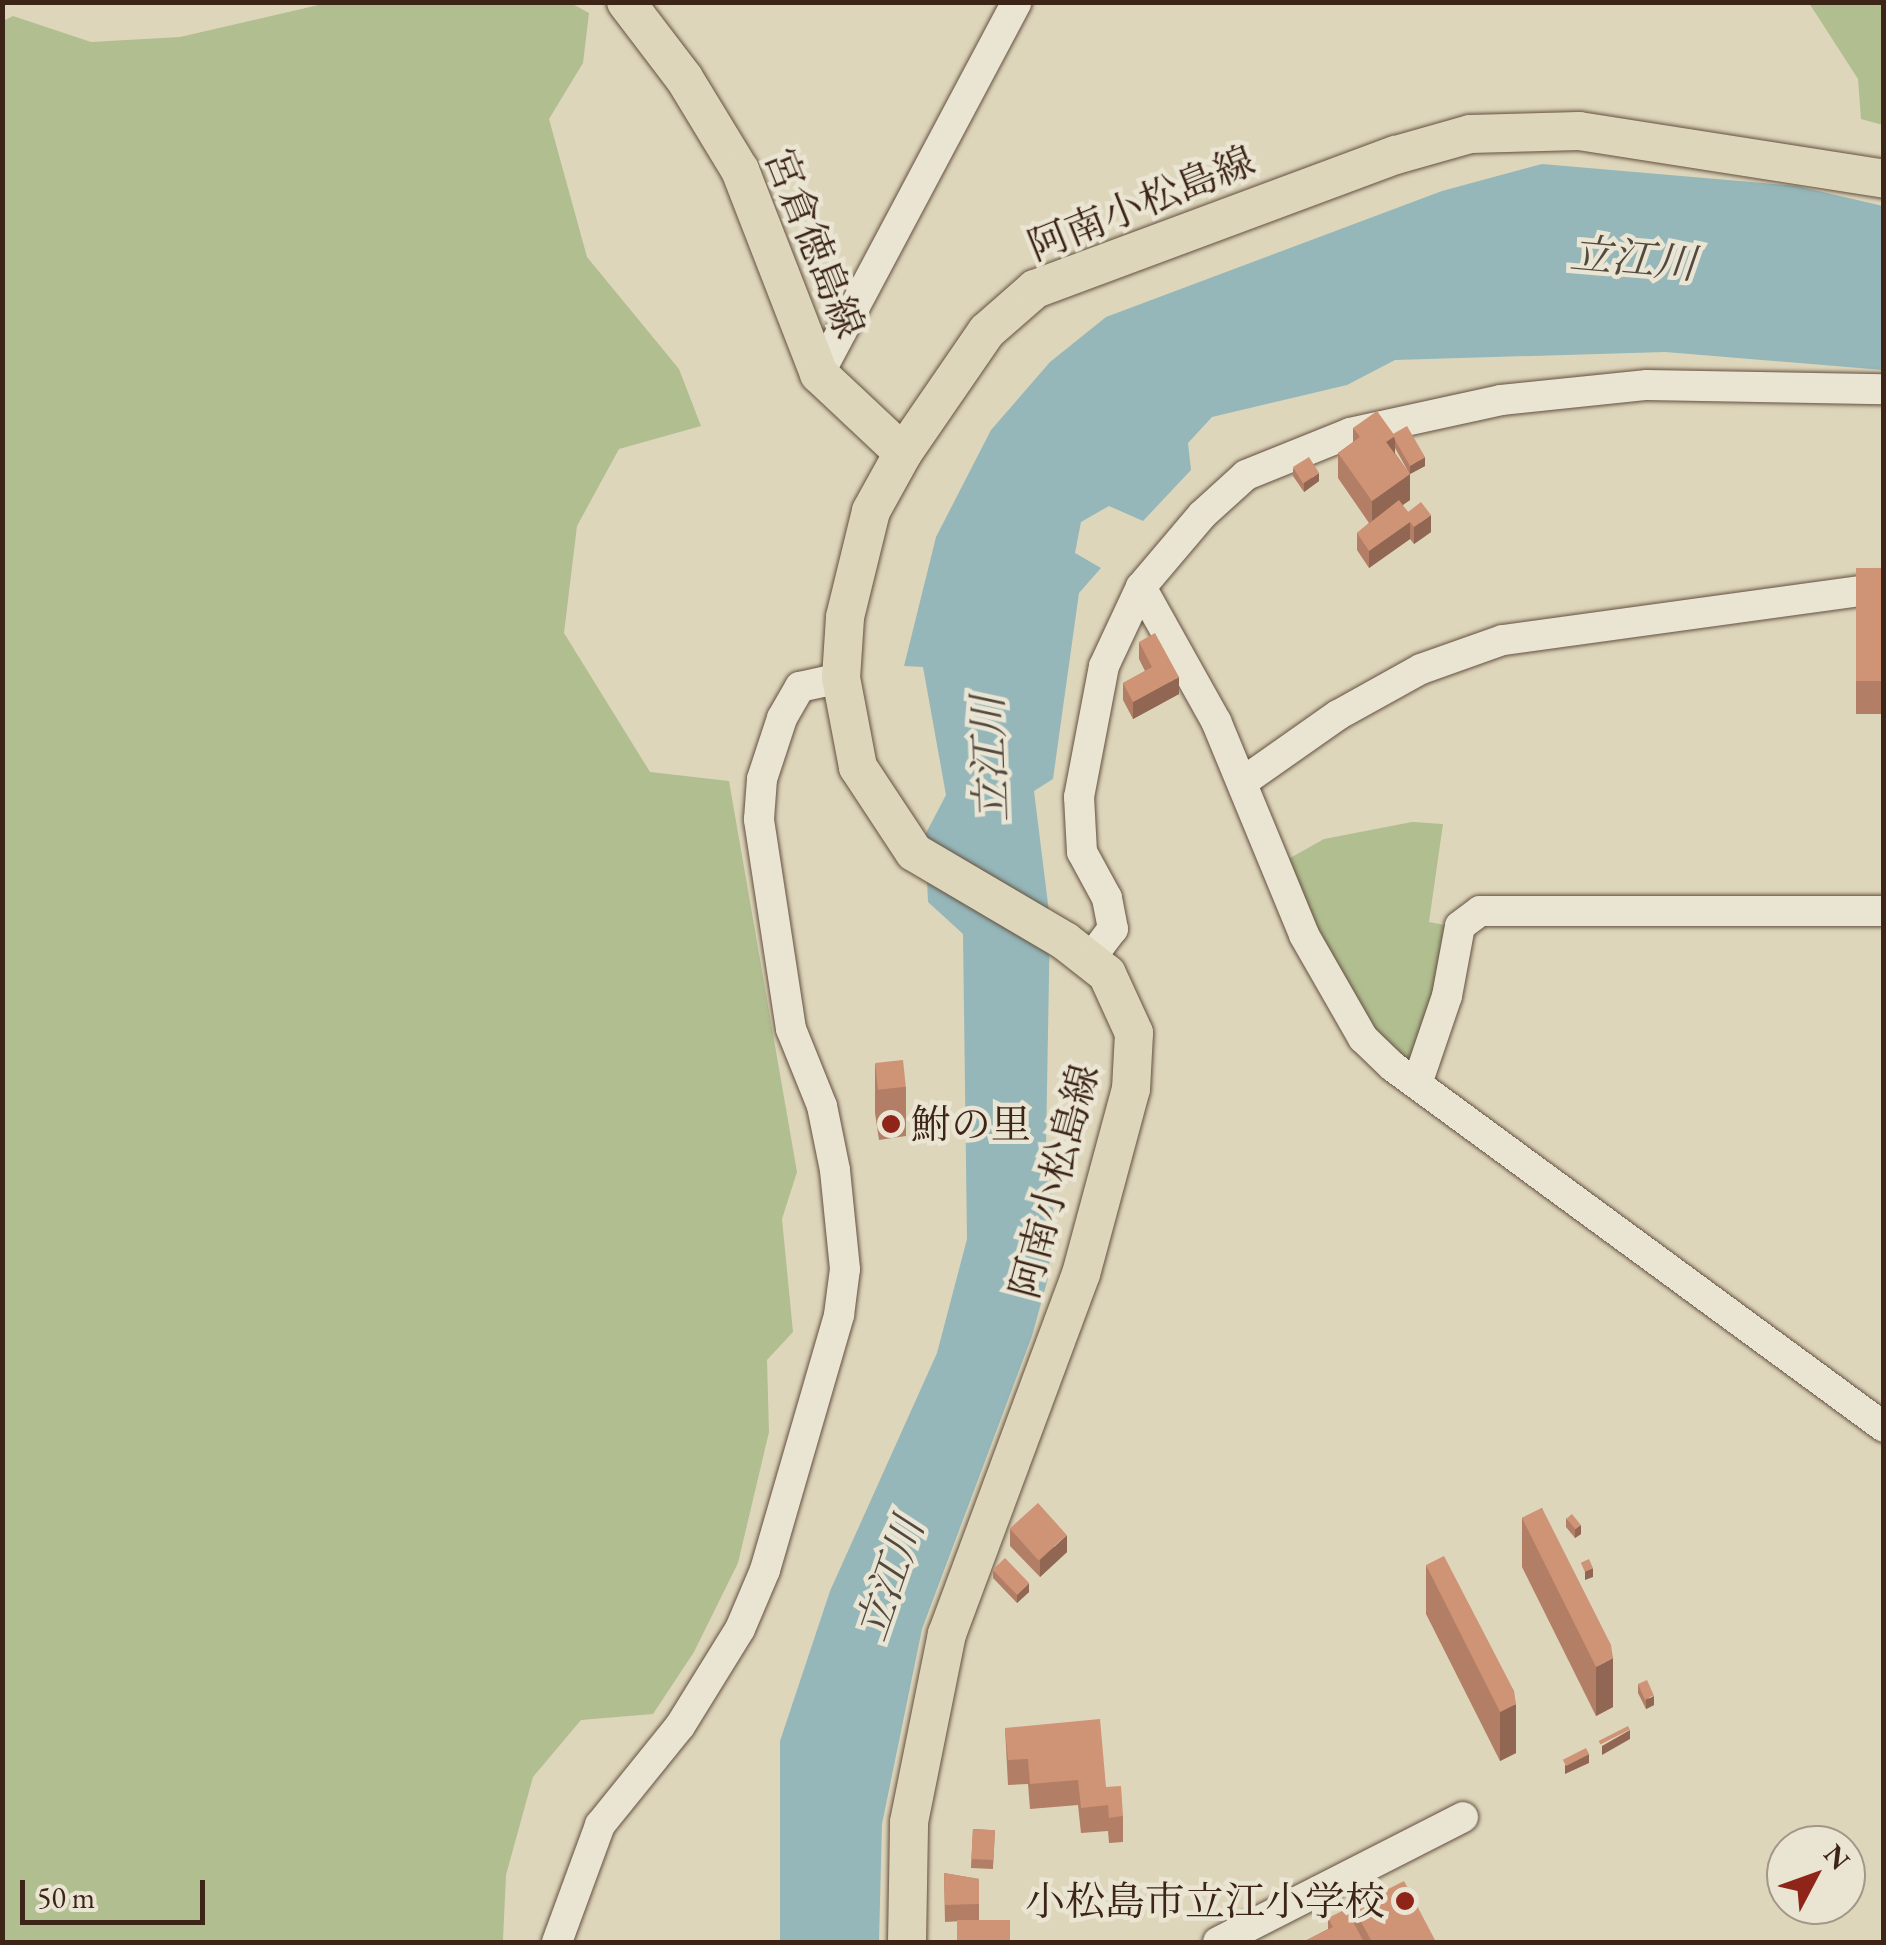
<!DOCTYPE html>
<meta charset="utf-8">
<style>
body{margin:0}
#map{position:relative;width:1886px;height:1945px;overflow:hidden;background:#ded6bb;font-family:"EB Garamond","Noto Serif JP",serif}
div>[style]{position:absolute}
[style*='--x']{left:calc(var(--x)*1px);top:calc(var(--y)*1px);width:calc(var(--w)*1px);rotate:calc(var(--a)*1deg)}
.green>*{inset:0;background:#b1be90}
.water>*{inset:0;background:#95b7b9}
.roads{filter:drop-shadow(0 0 2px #645040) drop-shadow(0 0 2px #645040)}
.minor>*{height:30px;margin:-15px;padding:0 15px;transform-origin:15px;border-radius:15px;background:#eae4d3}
.major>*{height:38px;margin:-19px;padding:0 19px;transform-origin:19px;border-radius:19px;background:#ded6bb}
.wall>*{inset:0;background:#b27e65;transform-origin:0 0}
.shaded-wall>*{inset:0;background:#916753}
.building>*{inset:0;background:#cf9376;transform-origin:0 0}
.dots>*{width:28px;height:28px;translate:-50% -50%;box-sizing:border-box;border:5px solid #eae4d3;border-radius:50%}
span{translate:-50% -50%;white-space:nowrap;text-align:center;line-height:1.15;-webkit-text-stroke:9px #eae4d3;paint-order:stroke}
.street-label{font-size:40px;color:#3c2417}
.poi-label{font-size:40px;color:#3c2417}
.left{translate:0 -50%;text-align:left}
.right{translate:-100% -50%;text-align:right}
.water-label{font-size:42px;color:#524940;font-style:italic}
.frame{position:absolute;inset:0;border:5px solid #3c2417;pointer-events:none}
.north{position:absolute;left:1766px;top:1825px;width:100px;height:100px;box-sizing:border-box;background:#eae4d3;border:2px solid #a49788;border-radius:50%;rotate:49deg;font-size:28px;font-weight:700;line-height:40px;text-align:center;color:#3c2417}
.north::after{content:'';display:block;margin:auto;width:35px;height:45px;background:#8f2418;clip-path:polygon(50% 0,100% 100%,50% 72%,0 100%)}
.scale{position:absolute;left:20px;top:1880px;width:185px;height:45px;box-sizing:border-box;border:5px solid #3c2417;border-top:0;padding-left:12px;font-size:30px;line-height:35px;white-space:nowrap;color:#3c2417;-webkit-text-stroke:8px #eae4d3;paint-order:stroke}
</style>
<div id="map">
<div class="green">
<div style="clip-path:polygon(569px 2px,589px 13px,583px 63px,549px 119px,587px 257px,679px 369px,701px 426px,619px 449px,577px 526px,564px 633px,650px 772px,729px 781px,797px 1172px,782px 1219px,793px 1332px,767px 1360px,769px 1432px,738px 1563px,694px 1652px,653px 1714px,581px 1720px,533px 1777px,506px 1875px,503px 1940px,3px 1942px,3px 21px,13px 16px,91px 42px,180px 37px,327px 3px)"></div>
<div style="clip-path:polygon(1809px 3px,1883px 3px,1883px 125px,1861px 119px,1858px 79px)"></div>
<div style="clip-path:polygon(1412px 822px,1443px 824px,1429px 922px,1450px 926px,1440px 990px,1409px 1068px,1377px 1042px,1283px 862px,1324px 839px)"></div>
</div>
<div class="water">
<div style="clip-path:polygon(1542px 164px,1797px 186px,1883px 206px,1883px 370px,1665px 352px,1395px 360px,1347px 385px,1212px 417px,1188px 443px,1191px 470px,1143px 521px,1109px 506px,1081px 522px,1075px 553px,1101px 568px,1079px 593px,1053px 779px,1034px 791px,1050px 920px,1046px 1145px,1054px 1217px,1048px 1278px,1032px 1336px,922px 1629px,882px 1824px,879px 1942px,780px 1942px,780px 1741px,830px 1591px,937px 1353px,967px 1239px,963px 934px,928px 902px,925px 835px,946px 795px,923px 667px,904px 666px,936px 537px,991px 430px,1050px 362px,1106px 317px,1442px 191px)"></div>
</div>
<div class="roads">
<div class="minor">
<div style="--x:819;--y:374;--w:421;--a:-62"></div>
<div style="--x:1141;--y:587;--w:154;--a:60.8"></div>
<div style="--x:1216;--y:721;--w:231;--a:67.6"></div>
<div style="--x:1304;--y:935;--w:119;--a:60.2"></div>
<div style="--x:1363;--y:1038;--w:40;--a:44"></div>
<div style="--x:1392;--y:1066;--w:610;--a:36.27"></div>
<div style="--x:1244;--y:781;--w:115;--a:-35.1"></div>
<div style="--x:1338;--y:715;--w:95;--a:-29"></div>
<div style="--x:1421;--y:669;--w:87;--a:-19.5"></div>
<div style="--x:1503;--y:640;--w:385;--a:-7.8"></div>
<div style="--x:1090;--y:959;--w:38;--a:-53"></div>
<div style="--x:1113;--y:929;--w:32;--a:-101"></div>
<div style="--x:1107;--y:898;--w:52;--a:-118.5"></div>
<div style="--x:1082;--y:852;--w:55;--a:-93.1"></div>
<div style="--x:1079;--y:797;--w:133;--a:-79.2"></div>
<div style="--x:1104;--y:666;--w:87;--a:-64.9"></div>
<div style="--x:1141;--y:587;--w:94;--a:-49.7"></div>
<div style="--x:1202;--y:515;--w:59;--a:-42.3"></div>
<div style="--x:1246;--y:475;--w:112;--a:-22"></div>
<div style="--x:1350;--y:433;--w:155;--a:-12.3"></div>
<div style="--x:1501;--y:400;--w:147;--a:-5.9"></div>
<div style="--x:1647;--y:385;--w:237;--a:1"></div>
<div style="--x:1417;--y:1084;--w:93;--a:-71.2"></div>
<div style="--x:1447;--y:996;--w:71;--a:-79.5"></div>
<div style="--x:1460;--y:926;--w:25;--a:-37"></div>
<div style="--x:1480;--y:911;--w:404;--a:0"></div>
<div style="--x:557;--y:1942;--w:125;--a:-69.8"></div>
<div style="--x:600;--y:1825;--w:127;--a:-51.1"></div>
<div style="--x:680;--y:1726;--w:114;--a:-58.3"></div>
<div style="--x:740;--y:1629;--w:64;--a:-67"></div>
<div style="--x:765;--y:1570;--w:266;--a:-73.8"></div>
<div style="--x:839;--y:1315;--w:46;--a:-82.6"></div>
<div style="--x:845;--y:1269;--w:100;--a:-95.8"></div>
<div style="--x:835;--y:1170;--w:65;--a:-101.5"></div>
<div style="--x:822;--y:1106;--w:83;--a:-111.9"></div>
<div style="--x:791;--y:1029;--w:212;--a:-98.7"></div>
<div style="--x:759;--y:819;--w:40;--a:-85.7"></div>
<div style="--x:762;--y:779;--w:64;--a:-71.8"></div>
<div style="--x:782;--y:718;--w:36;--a:-60"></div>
<div style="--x:800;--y:687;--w:42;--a:-12.4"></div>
<div style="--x:1218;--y:1942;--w:275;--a:-27"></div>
</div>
<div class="major">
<div style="--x:626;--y:2;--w:96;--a:52.7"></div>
<div style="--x:684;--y:78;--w:108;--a:58.7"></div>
<div style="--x:740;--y:170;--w:219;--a:68.8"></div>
<div style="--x:819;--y:374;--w:115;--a:43.2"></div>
<div style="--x:907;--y:1942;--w:120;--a:-89"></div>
<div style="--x:909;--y:1822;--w:192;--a:-78.6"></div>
<div style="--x:947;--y:1634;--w:384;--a:-69.6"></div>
<div style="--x:1081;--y:1274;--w:192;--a:-74.9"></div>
<div style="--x:1131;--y:1089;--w:56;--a:-86.9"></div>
<div style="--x:1134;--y:1033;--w:65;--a:-114.6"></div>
<div style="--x:1107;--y:974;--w:53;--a:-141.8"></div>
<div style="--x:1065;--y:941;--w:175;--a:-149.5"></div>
<div style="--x:914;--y:852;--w:102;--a:-123.4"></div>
<div style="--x:858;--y:767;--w:91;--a:-100.8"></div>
<div style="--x:841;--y:678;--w:61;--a:-86.2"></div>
<div style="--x:845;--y:617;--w:109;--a:-76.2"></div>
<div style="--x:871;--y:511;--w:66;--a:-61.1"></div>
<div style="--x:903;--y:453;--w:148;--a:-55.5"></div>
<div style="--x:987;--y:331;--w:64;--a:-41.2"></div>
<div style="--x:1035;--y:289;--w:385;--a:-20.4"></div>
<div style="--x:1396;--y:155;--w:77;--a:-15.8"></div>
<div style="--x:1470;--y:134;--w:109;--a:-1.6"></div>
<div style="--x:1579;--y:131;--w:309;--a:8.9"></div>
</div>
</div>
<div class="wall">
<div style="clip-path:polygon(evenodd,1353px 428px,1393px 434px,1425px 466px,1410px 474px,1410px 500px,1402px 505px,1408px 512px,1431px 532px,1414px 544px,1410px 539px,1369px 568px,1357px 550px,1357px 533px,1369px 523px,1338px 478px,1338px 453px,1353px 442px,1353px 428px,1395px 448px,1409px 473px,1395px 453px,1395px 448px)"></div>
<div style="clip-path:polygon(1293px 468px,1319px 481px,1304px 492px,1293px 476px)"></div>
<div style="left:1884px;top:568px;width:146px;height:28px;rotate:90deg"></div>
<div style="clip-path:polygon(1139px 642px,1179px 694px,1133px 719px,1123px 700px,1123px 683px,1145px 671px,1139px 659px)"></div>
<div style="clip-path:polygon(875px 1064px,906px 1087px,906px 1136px,879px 1140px,875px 1113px)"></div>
<div style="clip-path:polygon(1542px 1508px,1613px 1707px,1596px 1716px,1522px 1567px,1522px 1518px)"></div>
<div style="clip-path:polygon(1566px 1518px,1581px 1534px,1575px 1538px,1566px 1527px)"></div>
<div style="clip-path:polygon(1010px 1529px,1067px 1552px,1040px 1577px,1010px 1546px)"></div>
<div style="clip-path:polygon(1426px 1565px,1514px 1691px,1516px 1753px,1500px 1761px,1426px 1614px)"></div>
<div style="clip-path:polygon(993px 1570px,1029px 1592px,1017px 1603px,993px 1578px)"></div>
<div style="clip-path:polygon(1638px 1684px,1654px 1705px,1646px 1709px,1638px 1693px)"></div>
<div style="clip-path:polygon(1005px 1728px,1106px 1787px,1123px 1816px,1123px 1842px,1109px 1843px,1108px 1831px,1081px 1833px,1078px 1805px,1030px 1809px,1028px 1784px,1008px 1785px)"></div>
<div style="left:973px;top:1829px;width:22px;height:39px;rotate:3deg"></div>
<div style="clip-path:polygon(944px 1873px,979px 1879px,979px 1920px,945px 1922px)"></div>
<div style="clip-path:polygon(1353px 1907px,1436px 1942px,1303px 1942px,1328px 1929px,1328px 1918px,1353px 1922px)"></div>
</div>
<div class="shaded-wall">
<div style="clip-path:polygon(1395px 436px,1395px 461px,1386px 442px)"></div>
<div style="clip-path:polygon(1425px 457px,1425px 466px,1410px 474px,1410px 500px,1372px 527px,1372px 501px,1410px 474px,1410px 466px)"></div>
<div style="clip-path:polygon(1319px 473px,1319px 481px,1304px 492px,1304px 483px)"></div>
<div style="clip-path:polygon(1431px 515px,1431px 532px,1414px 544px,1414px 527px)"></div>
<div style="clip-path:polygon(1410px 522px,1410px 539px,1369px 568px,1369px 551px)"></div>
<div style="clip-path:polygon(1179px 677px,1179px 694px,1133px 719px,1133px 702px)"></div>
<div style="clip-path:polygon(1581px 1525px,1581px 1534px,1575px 1538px,1575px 1529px)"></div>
<div style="clip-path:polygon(1067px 1535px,1067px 1552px,1040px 1577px,1040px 1560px)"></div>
<div style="clip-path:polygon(1593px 1568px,1593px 1577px,1585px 1580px,1585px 1571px)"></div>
<div style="clip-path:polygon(1029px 1583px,1029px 1592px,1017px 1603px,1017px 1595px)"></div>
<div style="clip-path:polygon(1613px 1658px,1613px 1707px,1596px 1716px,1596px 1667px)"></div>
<div style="clip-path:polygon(1654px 1696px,1654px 1705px,1646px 1709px,1646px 1700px)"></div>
<div style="clip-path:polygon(1516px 1704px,1516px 1753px,1500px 1761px,1500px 1712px)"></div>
<div style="clip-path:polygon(1630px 1730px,1630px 1739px,1602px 1755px,1602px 1746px)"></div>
<div style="clip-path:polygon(1589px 1754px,1589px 1763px,1565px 1774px,1565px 1765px)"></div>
</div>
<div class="building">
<div style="clip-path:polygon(1377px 411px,1395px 436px,1386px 442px,1410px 474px,1372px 501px,1338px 453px,1360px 437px,1353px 428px)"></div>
<div style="clip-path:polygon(1407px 426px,1425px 457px,1410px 466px,1395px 440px,1393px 434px)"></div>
<div style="left:1309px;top:457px;width:19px;height:19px;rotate:58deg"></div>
<div style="clip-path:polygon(1399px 500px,1408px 512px,1421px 502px,1431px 515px,1414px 527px,1410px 522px,1369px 551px,1357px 533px)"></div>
<div style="left:1884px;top:568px;width:113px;height:28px;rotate:90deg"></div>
<div style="clip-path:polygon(1155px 633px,1179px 677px,1133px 702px,1123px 683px,1152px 667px,1139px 642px)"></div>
<div style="left:903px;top:1060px;width:27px;height:28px;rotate:84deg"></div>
<div style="left:1038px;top:1503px;width:43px;height:38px;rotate:48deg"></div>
<div style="clip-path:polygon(1542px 1508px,1611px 1645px,1613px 1658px,1596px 1667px,1522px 1518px)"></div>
<div style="left:1572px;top:1514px;width:14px;height:7px;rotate:51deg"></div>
<div style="clip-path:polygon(1444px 1556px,1514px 1691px,1516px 1704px,1500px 1712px,1426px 1565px)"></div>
<div style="left:1005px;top:1558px;width:35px;height:17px;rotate:46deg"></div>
<div style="left:1589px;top:1559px;width:10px;height:9px;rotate:66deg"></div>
<div style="left:1647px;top:1680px;width:17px;height:10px;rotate:66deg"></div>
<div style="clip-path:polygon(1100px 1719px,1106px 1787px,1121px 1786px,1123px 1816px,1109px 1818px,1108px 1805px,1081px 1808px,1078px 1780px,1030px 1784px,1028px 1759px,1008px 1760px,1005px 1728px)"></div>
<div style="left:1628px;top:1726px;width:4px;height:33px;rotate:63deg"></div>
<div style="left:1586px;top:1748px;width:7px;height:26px;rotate:63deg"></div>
<div style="left:973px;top:1829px;width:22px;height:30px;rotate:3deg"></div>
<div style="clip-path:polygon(944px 1873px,979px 1879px,979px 1904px,945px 1905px)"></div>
<div style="clip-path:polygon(1404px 1881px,1436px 1942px,1372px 1942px,1353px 1907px)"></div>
<div style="clip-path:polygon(1346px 1909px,1364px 1942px,1303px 1942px,1333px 1927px,1328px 1918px)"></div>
<div style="left:957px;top:1920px;width:53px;height:22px"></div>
</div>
<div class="dots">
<div style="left:891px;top:1124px;background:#8f2418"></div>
<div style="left:1405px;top:1901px;background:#8f2418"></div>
</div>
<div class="street-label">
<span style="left:1141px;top:203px;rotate:-22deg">阿南小松島線</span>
<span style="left:815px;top:243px;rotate:68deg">宮倉徳島線</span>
<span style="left:1054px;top:1181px;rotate:-75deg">阿南小松島線</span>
</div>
<div class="poi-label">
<span class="left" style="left:911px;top:1124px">鮒の里</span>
<span class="right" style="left:1385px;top:1901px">小松島市立江小学校</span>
</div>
<div class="water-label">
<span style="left:1633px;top:259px;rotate:5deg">立江川</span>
<span style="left:990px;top:759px;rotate:-92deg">立江川</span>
<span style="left:890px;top:1579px;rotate:-71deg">立江川</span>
</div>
<div class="frame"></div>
<div class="north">N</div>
<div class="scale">50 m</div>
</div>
